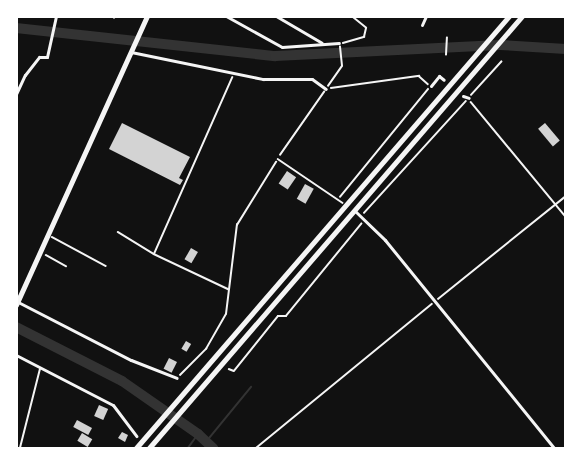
<!DOCTYPE html>
<style>
body{margin:0}
#map{position:relative;width:582px;height:465px;overflow:hidden;background:#111;font-family:"Times New Roman",serif}
div>[style]{position:absolute}
[style*='--x']{left:calc(var(--x)*1px);top:calc(var(--y)*1px);width:calc(var(--w)*1px);rotate:calc(var(--a)*1deg)}
.stream>*{height:1.5px;margin:-0.75px;padding:0 0.75px;transform-origin:0.75px;border-radius:0.75px;background:#333}
.river>*{height:10px;margin:-5px;padding:0 5px;transform-origin:5px;border-radius:5px;background:#333}
.building>*{inset:0;background:#d3d3d3;transform-origin:0 0}
.path>*{height:1.5px;margin:-0.75px;padding:0 0.75px;transform-origin:0.75px;border-radius:0.75px;background:#f5f5f5}
.service>*{height:1.5px;margin:-0.75px;padding:0 0.75px;transform-origin:0.75px;border-radius:0.75px;background:#f5f5f5}
.minor>*{height:3px;margin:-1.5px;padding:0 1.5px;transform-origin:1.5px;border-radius:1.5px;background:#f5f5f5}
.secondary>*{height:4.5px;margin:-2.25px;padding:0 2.25px;transform-origin:2.25px;border-radius:2.25px;background:#f5f5f5}
.trunk>*{height:5px;margin:-2.5px;padding:0 2.5px;transform-origin:2.5px;border-radius:2.5px;background:#f5f5f5}
span{translate:-50% -50%;white-space:nowrap;text-align:center;line-height:1.15;-webkit-text-stroke:4.5px #fff;paint-order:stroke}
.frame{position:absolute;inset:0;border:18px solid #fff;pointer-events:none}
</style>
<div id="map">
<div class="stream">
<div style="--x:206;--y:442;--w:71;--a:-50.7"></div>
<div style="--x:188;--y:448;--w:17;--a:-54"></div>
</div>
<div class="river">
<div style="--x:16;--y:28;--w:261;--a:6.2"></div>
<div style="--x:275;--y:56;--w:225;--a:-2.8"></div>
<div style="--x:500;--y:45;--w:66;--a:3.5"></div>
<div style="--x:16;--y:327;--w:119;--a:27"></div>
<div style="--x:122;--y:381;--w:93;--a:34.9"></div>
<div style="--x:198;--y:434;--w:21;--a:43"></div>
</div>
<div class="building">
<div style="clip-path:polygon(122px 123px,190px 157px,179px 178px,183px 180px,180px 185px,109px 149px)"></div>
<div style="left:545px;top:123px;width:23px;height:9px;rotate:50deg"></div>
<div style="left:287px;top:171px;width:11px;height:15px;rotate:34deg"></div>
<div style="left:305px;top:184px;width:10px;height:17px;rotate:29deg"></div>
<div style="left:191px;top:248px;width:8px;height:13px;rotate:30deg"></div>
<div style="left:186px;top:341px;width:6px;height:9px;rotate:31deg"></div>
<div style="left:169px;top:358px;width:9px;height:12px;rotate:27deg"></div>
<div style="left:99px;top:405px;width:10px;height:12px;rotate:24deg"></div>
<div style="left:77px;top:420px;width:17px;height:8px;rotate:28deg"></div>
<div style="clip-path:polygon(122px 432px,128px 435px,125px 442px,118px 438px)"></div>
<div style="left:82px;top:433px;width:12px;height:9px;rotate:31deg"></div>
</div>
<div class="path">
<div style="--x:343;--y:43;--w:22;--a:-16"></div>
<div style="--x:364;--y:37;--w:9;--a:-77"></div>
<div style="--x:366;--y:28;--w:19;--a:-141"></div>
<div style="--x:446;--y:55;--w:17;--a:-87"></div>
<div style="--x:328;--y:86;--w:24;--a:-55"></div>
<div style="--x:342;--y:66;--w:19;--a:-96"></div>
<div style="--x:331;--y:88;--w:89;--a:-7.8"></div>
<div style="--x:419;--y:76;--w:12;--a:42"></div>
<div style="--x:471;--y:95;--w:45;--a:-47.7"></div>
<div style="--x:471;--y:102;--w:149;--a:50.4"></div>
<div style="--x:280;--y:155;--w:77;--a:-55.1"></div>
<div style="--x:340;--y:197;--w:139;--a:-50.8"></div>
<div style="--x:364;--y:213;--w:151;--a:-47.7"></div>
<div style="--x:118;--y:232;--w:42;--a:31.4"></div>
<div style="--x:154;--y:254;--w:82;--a:25.3"></div>
<div style="--x:52;--y:237;--w:61;--a:28.2"></div>
<div style="--x:154;--y:254;--w:193;--a:-66.1"></div>
<div style="--x:46;--y:255;--w:23;--a:29"></div>
<div style="--x:438;--y:299;--w:164;--a:-38.8"></div>
<div style="--x:229;--y:369;--w:5;--a:22"></div>
<div style="--x:234;--y:371;--w:70;--a:-51.3"></div>
<div style="--x:278;--y:316;--w:8;--a:0"></div>
<div style="--x:286;--y:316;--w:119;--a:-50.8"></div>
<div style="--x:180;--y:375;--w:37;--a:-45"></div>
<div style="--x:206;--y:349;--w:40;--a:-60.3"></div>
<div style="--x:226;--y:314;--w:90;--a:-83"></div>
<div style="--x:237;--y:225;--w:74;--a:-58.2"></div>
<div style="--x:256;--y:448;--w:227;--a:-39.3"></div>
<div style="--x:565;--y:448;--w:1;--a:0"></div>
</div>
<div class="service">
<div style="--x:114;--y:18;--w:2;--a:-63"></div>
<div style="--x:278;--y:159;--w:78;--a:34.1"></div>
<div style="--x:20;--y:448;--w:81;--a:-75.8"></div>
</div>
<div class="minor">
<div style="--x:226;--y:16;--w:64;--a:29"></div>
<div style="--x:282;--y:47;--w:57;--a:-4"></div>
<div style="--x:276;--y:16;--w:53;--a:30.4"></div>
<div style="--x:422;--y:25;--w:10;--a:-66"></div>
<div style="--x:131;--y:52;--w:135;--a:11.6"></div>
<div style="--x:263;--y:79;--w:49;--a:0"></div>
<div style="--x:312;--y:79;--w:17;--a:36"></div>
<div style="--x:431;--y:86;--w:13;--a:-51"></div>
<div style="--x:439;--y:76;--w:6;--a:39"></div>
<div style="--x:16;--y:94;--w:21;--a:-65"></div>
<div style="--x:25;--y:75;--w:23;--a:-52"></div>
<div style="--x:39;--y:57;--w:8;--a:0"></div>
<div style="--x:47;--y:57;--w:42;--a:-77.6"></div>
<div style="--x:463;--y:96;--w:6;--a:18"></div>
<div style="--x:355;--y:211;--w:42;--a:44"></div>
<div style="--x:385;--y:240;--w:268;--a:50.9"></div>
<div style="--x:18;--y:302;--w:127;--a:27.2"></div>
<div style="--x:131;--y:360;--w:49;--a:21.4"></div>
<div style="--x:16;--y:355;--w:109;--a:27.3"></div>
<div style="--x:113;--y:405;--w:39;--a:53"></div>
</div>
<div class="secondary">
<div style="--x:16;--y:305;--w:317;--a:-65.6"></div>
</div>
<div class="trunk">
<div style="--x:136;--y:448;--w:571;--a:-49.19"></div>
<div style="--x:149;--y:448;--w:571;--a:-49.19"></div>
</div>
<div class="frame"></div>
</div>
